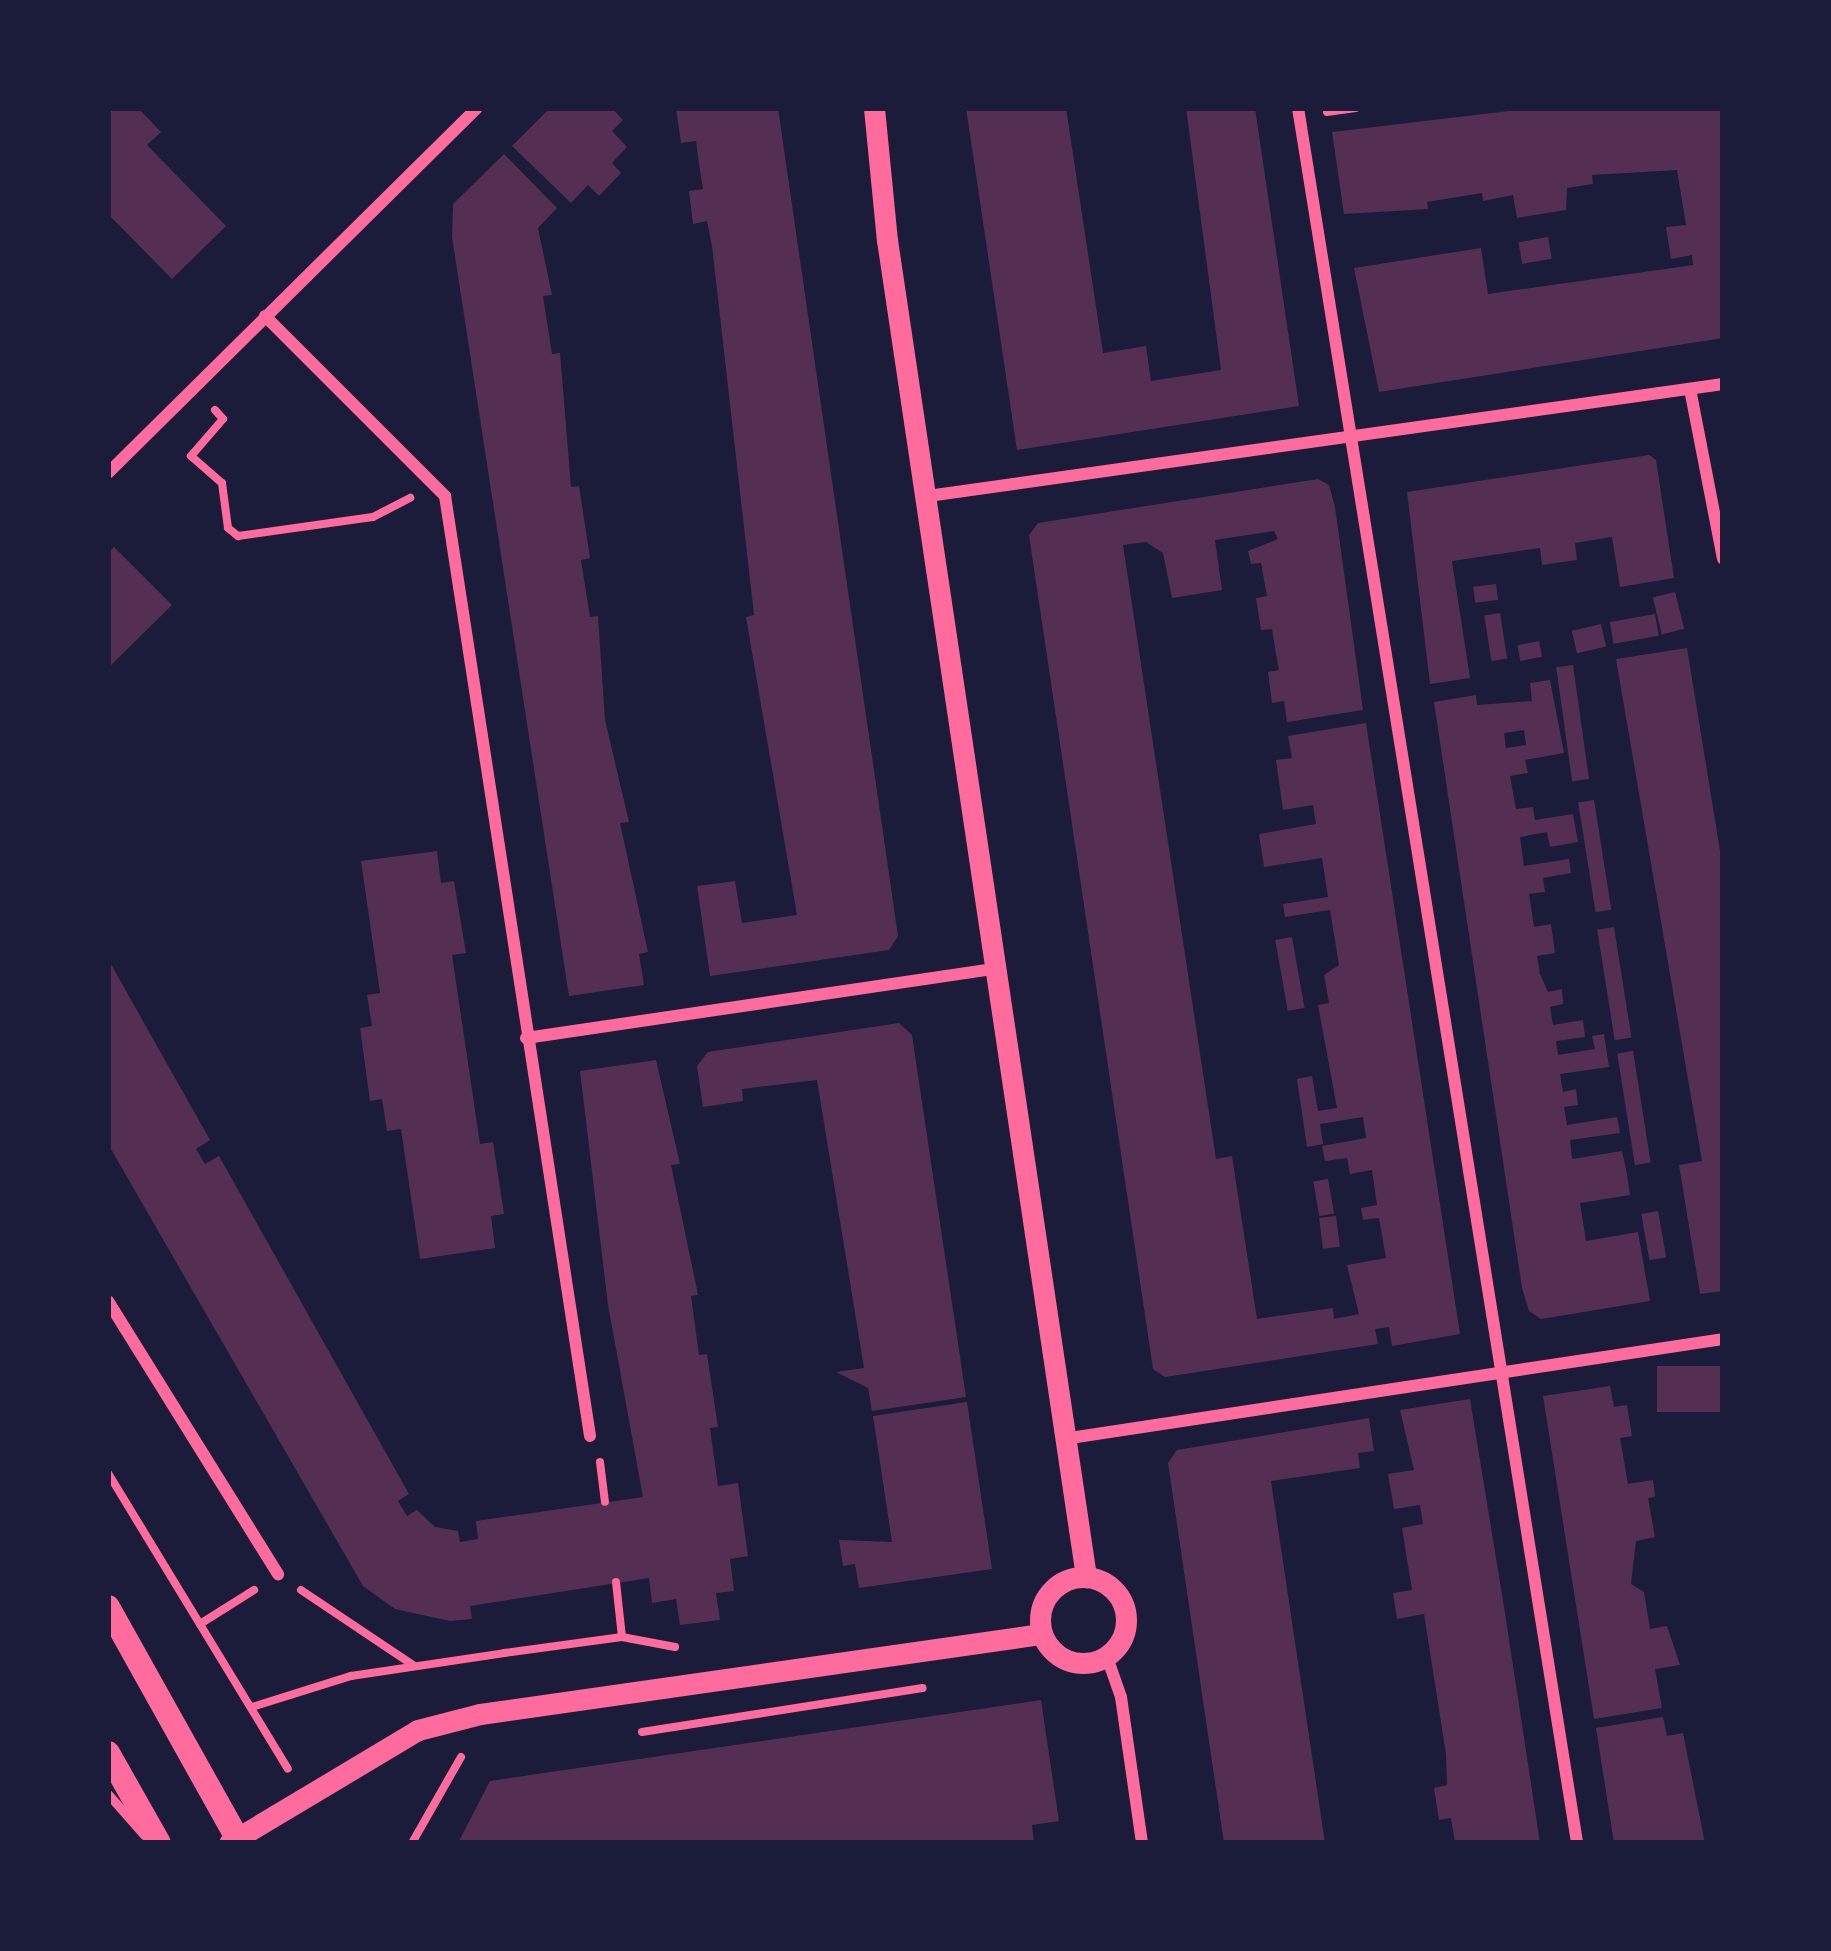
<!DOCTYPE html>
<style>
body{margin:0}
#map{position:relative;width:1831px;height:1951px;overflow:hidden;background:#1b1b3a;font-family:"DejaVu Sans",sans-serif}
div>[style]{position:absolute}
[style*='--x']{left:calc(var(--x)*1px);top:calc(var(--y)*1px);width:calc(var(--w)*1px);rotate:calc(var(--a)*1deg)}
.building>*{inset:0;background:#542f53;transform-origin:0 0}
.path>*{height:8px;margin:-4px;padding:0 4px;transform-origin:4px;border-radius:4px;background:#ff6b9d}
.service>*{height:9px;margin:-4.5px;padding:0 4.5px;transform-origin:4.5px;border-radius:4.5px;background:#ff6b9d}
.minor>*{height:12px;margin:-6px;padding:0 6px;transform-origin:6px;border-radius:6px;background:#ff6b9d}
.tertiary>*{height:21px;margin:-10.5px;padding:0 10.5px;transform-origin:10.5px;border-radius:10.5px;background:#ff6b9d}
.tertiary>.ring{margin:-10.5px;padding:0;box-sizing:content-box;background:none;border:21px solid #ff6b9d;border-radius:50%}
.secondary>*{height:24px;margin:-12px;padding:0 12px;transform-origin:12px;border-radius:12px;background:#ff6b9d}
span{translate:-50% -50%;white-space:nowrap;text-align:center;line-height:1.15;-webkit-text-stroke:12px #1b1b3a;paint-order:stroke}
.frame{position:absolute;inset:0;border:111px solid #1b1b3a;pointer-events:none}
</style>
<div id="map">
<div class="building">
<div style="clip-path:polygon(108px 108px,138px 108px,161px 132px,147px 145px,226px 226px,172px 279px,108px 214px)"></div>
<div style="clip-path:polygon(550px 108px,612px 108px,623px 120px,612px 131px,627px 147px,612px 163px,621px 173px,599px 196px,588px 185px,571px 203px,512px 146px)"></div>
<div style="clip-path:polygon(778px 108px,898px 936px,889px 950px,710px 976px,697px 886px,735px 881px,742px 923px,797px 915px,746px 617px,754px 615px,712px 246px,707px 221px,693px 224px,689px 191px,703px 189px,699px 164px,696px 141px,681px 143px,676px 109px)"></div>
<div style="clip-path:polygon(966px 108px,1066px 108px,1103px 353px,1146px 346px,1151px 381px,1221px 370px,1186px 108px,1255px 108px,1299px 406px,1017px 450px)"></div>
<div style="clip-path:polygon(1535px 108px,1722px 108px,1723px 338px,1379px 392px,1354px 268px,1481px 248px,1488px 294px,1693px 265px,1692px 255px,1671px 259px,1666px 227px,1686px 225px,1677px 170px,1592px 175px,1593px 184px,1567px 188px,1566px 210px,1517px 218px,1513px 195px,1483px 201px,1482px 193px,1427px 202px,1428px 209px,1344px 214px,1332px 132px)"></div>
<div style="clip-path:polygon(504px 154px,557px 208px,538px 228px,552px 295px,543px 296px,552px 354px,560px 353px,571px 487px,579px 486px,590px 558px,581px 560px,590px 617px,598px 616px,605px 720px,629px 822px,620px 823px,648px 952px,639px 954px,644px 985px,569px 996px,452px 237px,453px 204px)"></div>
<div style="left:1548px;top:237px;width:22px;height:30px;rotate:80deg"></div>
<div style="clip-path:polygon(1649px 455px,1656px 460px,1674px 578px,1620px 587px,1612px 537px,1575px 543px,1577px 560px,1542px 565px,1540px 548px,1452px 561px,1470px 678px,1430px 684px,1407px 492px)"></div>
<div style="clip-path:polygon(1318px 479px,1329px 485px,1335px 507px,1363px 710px,1287px 722px,1284px 701px,1272px 703px,1268px 672px,1279px 670px,1275px 648px,1272px 629px,1261px 630px,1256px 598px,1267px 596px,1261px 563px,1251px 564px,1248px 551px,1278px 539px,1274px 531px,1215px 540px,1222px 590px,1172px 598px,1163px 553px,1146px 542px,1123px 545px,1216px 1159px,1232px 1156px,1257px 1319px,1333px 1308px,1334px 1319px,1359px 1314px,1347px 1265px,1386px 1258px,1379px 1218px,1363px 1220px,1361px 1208px,1377px 1205px,1372px 1170px,1350px 1174px,1347px 1158px,1325px 1161px,1322px 1146px,1366px 1138px,1363px 1117px,1320px 1124px,1323px 1144px,1307px 1147px,1297px 1079px,1312px 1076px,1318px 1111px,1337px 1108px,1318px 1005px,1329px 1003px,1324px 975px,1339px 965px,1330px 910px,1285px 917px,1283px 904px,1328px 897px,1322px 858px,1264px 867px,1259px 834px,1316px 824px,1313px 805px,1283px 810px,1276px 760px,1292px 758px,1288px 736px,1366px 723px,1460px 1334px,1392px 1346px,1389px 1327px,1375px 1329px,1378px 1344px,1165px 1377px,1153px 1369px,1029px 535px,1038px 523px)"></div>
<div style="clip-path:polygon(114px 547px,172px 605px,108px 668px,108px 553px)"></div>
<div style="left:1496px;top:584px;width:16px;height:23px;rotate:83deg"></div>
<div style="left:1675px;top:592px;width:38px;height:23px;rotate:76deg"></div>
<div style="left:1500px;top:613px;width:46px;height:16px;rotate:81deg"></div>
<div style="left:1655px;top:614px;width:22px;height:46px;rotate:80deg"></div>
<div style="left:1601px;top:624px;width:23px;height:30px;rotate:77deg"></div>
<div style="left:1539px;top:641px;width:16px;height:22px;rotate:79deg"></div>
<div style="clip-path:polygon(1687px 648px,1723px 869px,1723px 1291px,1700px 1294px,1679px 1165px,1702px 1161px,1616px 659px)"></div>
<div style="left:1573px;top:665px;width:115px;height:17px;rotate:82deg"></div>
<div style="clip-path:polygon(evenodd,1550px 680px,1564px 753px,1525px 760px,1528px 773px,1510px 776px,1516px 809px,1533px 807px,1535px 820px,1573px 814px,1578px 842px,1550px 847px,1547px 832px,1520px 837px,1524px 866px,1569px 859px,1571px 873px,1543px 878px,1545px 892px,1529px 894px,1534px 927px,1551px 924px,1555px 953px,1537px 956px,1540px 974px,1548px 992px,1562px 989px,1563px 1004px,1550px 1007px,1553px 1025px,1583px 1020px,1585px 1037px,1556px 1041px,1558px 1055px,1595px 1049px,1592px 1036px,1604px 1034px,1609px 1067px,1560px 1074px,1563px 1092px,1576px 1089px,1578px 1105px,1564px 1107px,1567px 1125px,1617px 1117px,1620px 1133px,1570px 1140px,1572px 1159px,1622px 1151px,1627px 1174px,1630px 1195px,1580px 1203px,1586px 1241px,1638px 1232px,1650px 1301px,1541px 1319px,1529px 1311px,1522px 1288px,1434px 702px,1476px 695px,1477px 705px,1532px 701px,1530px 683px,1550px 680px,1524px 730px,1526px 745px,1506px 748px,1504px 733px,1524px 730px)"></div>
<div style="left:1594px;top:800px;width:111px;height:16px;rotate:81deg"></div>
<div style="clip-path:polygon(437px 851px,441px 883px,454px 881px,466px 953px,452px 955px,480px 1144px,493px 1142px,504px 1214px,491px 1216px,495px 1248px,420px 1259px,401px 1129px,387px 1131px,382px 1099px,370px 1101px,360px 1028px,372px 1026px,367px 995px,380px 993px,361px 861px)"></div>
<div style="left:1614px;top:927px;width:112px;height:17px;rotate:81deg"></div>
<div style="left:1292px;top:937px;width:72px;height:17px;rotate:80deg"></div>
<div style="clip-path:polygon(108px 959px,210px 1140px,196px 1149px,205px 1164px,219px 1156px,409px 1494px,398px 1501px,407px 1516px,417px 1510px,435px 1527px,458px 1531px,460px 1542px,478px 1539px,476px 1521px,643px 1497px,608px 1305px,580px 1071px,656px 1060px,680px 1164px,671px 1165px,698px 1295px,691px 1296px,699px 1355px,707px 1354px,718px 1427px,710px 1428px,718px 1486px,738px 1483px,748px 1556px,730px 1559px,734px 1591px,716px 1593px,720px 1620px,680px 1625px,676px 1599px,652px 1603px,649px 1578px,470px 1606px,472px 1619px,450px 1621px,395px 1609px,363px 1586px,108px 1144px)"></div>
<div style="clip-path:polygon(899px 1023px,912px 1035px,966px 1397px,872px 1411px,868px 1388px,836px 1372px,864px 1368px,817px 1080px,742px 1089px,743px 1101px,703px 1107px,697px 1066px,708px 1052px)"></div>
<div style="left:1633px;top:1051px;width:113px;height:16px;rotate:81deg"></div>
<div style="left:1328px;top:1179px;width:35px;height:15px;rotate:80deg"></div>
<div style="left:1658px;top:1211px;width:47px;height:17px;rotate:80deg"></div>
<div style="left:1336px;top:1216px;width:31px;height:17px;rotate:83deg"></div>
<div style="left:1723px;top:1366px;width:46px;height:66px;rotate:90deg"></div>
<div style="clip-path:polygon(1610px 1386px,1614px 1407px,1627px 1405px,1632px 1436px,1620px 1438px,1628px 1484px,1653px 1480px,1655px 1497px,1648px 1498px,1655px 1537px,1636px 1541px,1631px 1584px,1644px 1592px,1650px 1629px,1667px 1626px,1680px 1665px,1655px 1669px,1662px 1708px,1594px 1719px,1543px 1396px)"></div>
<div style="clip-path:polygon(1470px 1399px,1505px 1613px,1540px 1843px,1455px 1843px,1451px 1818px,1439px 1820px,1434px 1788px,1447px 1785px,1446px 1754px,1424px 1614px,1397px 1619px,1393px 1593px,1412px 1590px,1402px 1528px,1423px 1524px,1420px 1505px,1394px 1509px,1388px 1474px,1414px 1470px,1400px 1410px)"></div>
<div style="clip-path:polygon(967px 1402px,992px 1569px,859px 1588px,855px 1564px,843px 1566px,839px 1540px,892px 1542px,873px 1416px)"></div>
<div style="clip-path:polygon(1369px 1418px,1374px 1451px,1358px 1453px,1360px 1468px,1271px 1481px,1325px 1843px,1224px 1843px,1168px 1463px,1177px 1450px)"></div>
<div style="clip-path:polygon(1041px 1700px,1059px 1821px,1032px 1825px,1034px 1843px,458px 1843px,490px 1781px)"></div>
<div style="clip-path:polygon(1663px 1717px,1667px 1736px,1683px 1733px,1705px 1843px,1614px 1843px,1596px 1728px)"></div>
</div>
<div class="path">
<div style="--x:1327;--y:112;--w:29;--a:-8"></div>
<div style="--x:215;--y:410;--w:12;--a:48"></div>
<div style="--x:223;--y:419;--w:49;--a:130.9"></div>
<div style="--x:191;--y:456;--w:41;--a:41.1"></div>
<div style="--x:222;--y:483;--w:45;--a:82.4"></div>
<div style="--x:228;--y:528;--w:13;--a:39"></div>
<div style="--x:238;--y:536;--w:136;--a:-8"></div>
<div style="--x:373;--y:517;--w:42;--a:-27.2"></div>
<div style="--x:600;--y:1462;--w:40;--a:82.9"></div>
<div style="--x:108;--y:1473;--w:346;--a:58.7"></div>
<div style="--x:616;--y:1582;--w:55;--a:83.8"></div>
<div style="--x:301;--y:1590;--w:135;--a:33.8"></div>
<div style="--x:200;--y:1624;--w:64;--a:-32.2"></div>
<div style="--x:252;--y:1707;--w:104;--a:-17.4"></div>
<div style="--x:351;--y:1676;--w:155;--a:-8.5"></div>
<div style="--x:504;--y:1653;--w:119;--a:-7.7"></div>
<div style="--x:622;--y:1637;--w:54;--a:10.7"></div>
<div style="--x:642;--y:1732;--w:284;--a:-8.9"></div>
<div style="--x:412;--y:1843;--w:99;--a:-60.3"></div>
</div>
<div class="service">
<div style="--x:108;--y:1794;--w:55;--a:48.7"></div>
</div>
<div class="minor">
<div style="--x:1298;--y:108;--w:1757;--a:80.86"></div>
<div style="--x:265;--y:316;--w:255;--a:45"></div>
<div style="--x:445;--y:496;--w:951;--a:81.23"></div>
<div style="--x:1690;--y:389;--w:173;--a:79"></div>
<div style="--x:108;--y:473;--w:519;--a:-44.69"></div>
<div style="--x:928;--y:496;--w:803;--a:-8.02"></div>
<div style="--x:526;--y:1038;--w:478;--a:-8.4"></div>
<div style="--x:108;--y:1301;--w:322;--a:58.1"></div>
<div style="--x:1070;--y:1438;--w:660;--a:-8.62"></div>
<div style="--x:1107;--y:1657;--w:42;--a:70.7"></div>
<div style="--x:1121;--y:1697;--w:148;--a:81.8"></div>
</div>
<div class="tertiary">
<div style="--x:874;--y:108;--w:133;--a:84.4"></div>
<div style="--x:887;--y:240;--w:1352;--a:81.53"></div>
<div class="ring" style="left:1040px;top:1577px;width:65px;height:65px"></div>
<div style="--x:229;--y:1843;--w:220;--a:-30.9"></div>
<div style="--x:418;--y:1730;--w:64;--a:-14.5"></div>
<div style="--x:480;--y:1714;--w:567;--a:-8.12"></div>
</div>
<div class="secondary">
<div style="--x:108;--y:1607;--w:270;--a:60.8"></div>
<div style="--x:108;--y:1753;--w:103;--a:60.5"></div>
</div>
<div class="frame"></div>
</div>
